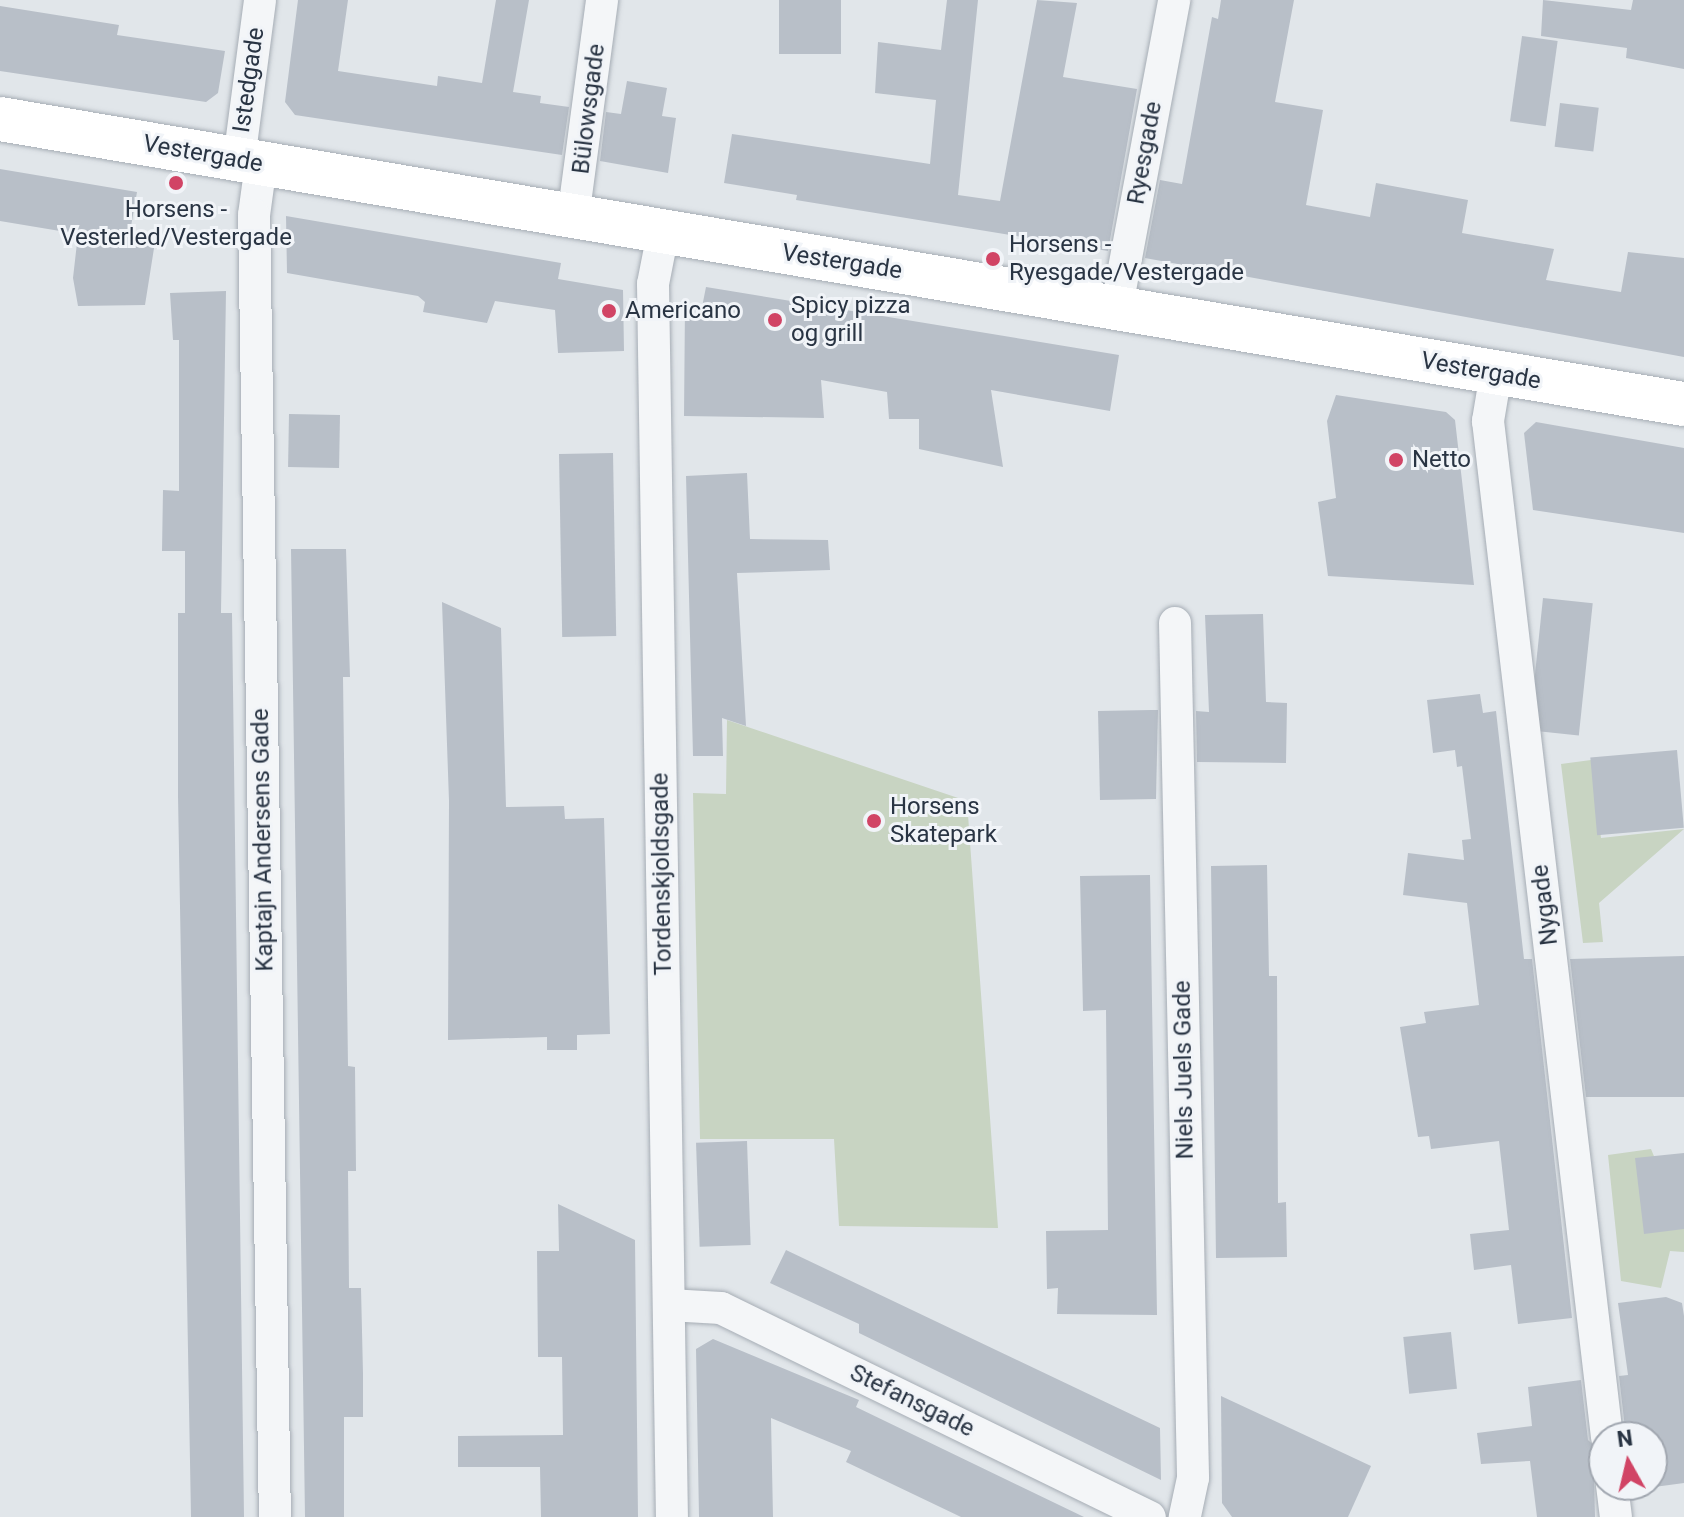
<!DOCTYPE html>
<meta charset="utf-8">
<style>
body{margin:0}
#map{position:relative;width:1684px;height:1517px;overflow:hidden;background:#e1e6ea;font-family:Roboto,sans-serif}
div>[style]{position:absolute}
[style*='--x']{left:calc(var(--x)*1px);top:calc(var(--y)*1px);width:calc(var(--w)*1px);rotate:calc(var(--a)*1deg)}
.green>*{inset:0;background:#c8d4c2}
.building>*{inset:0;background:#b8bfc8;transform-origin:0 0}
.roads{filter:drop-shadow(0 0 2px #a6adb5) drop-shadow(0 0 2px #a6adb5)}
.minor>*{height:32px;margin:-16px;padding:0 16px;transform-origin:16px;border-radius:16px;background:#f4f6f8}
.secondary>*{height:44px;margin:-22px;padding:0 22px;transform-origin:22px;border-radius:22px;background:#fff}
.dots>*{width:22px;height:22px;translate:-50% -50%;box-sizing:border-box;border:4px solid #f1f4f8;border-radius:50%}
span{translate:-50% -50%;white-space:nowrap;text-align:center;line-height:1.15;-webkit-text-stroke:6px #f1f4f8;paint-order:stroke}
.street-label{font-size:24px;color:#293443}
.poi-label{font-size:24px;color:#293443}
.left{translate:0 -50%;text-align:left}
.north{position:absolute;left:1588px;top:1421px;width:80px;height:80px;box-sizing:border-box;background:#f1f4f8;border:2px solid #a1a7b0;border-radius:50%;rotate:352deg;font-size:22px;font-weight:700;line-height:32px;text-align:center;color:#293443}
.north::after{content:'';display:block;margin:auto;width:28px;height:36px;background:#d14465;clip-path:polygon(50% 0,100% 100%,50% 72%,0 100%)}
</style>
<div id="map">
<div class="green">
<div style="clip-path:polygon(727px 720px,967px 801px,998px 1228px,839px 1226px,834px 1139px,700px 1139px,693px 793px,726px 794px)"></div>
<div style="clip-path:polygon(1591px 760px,1601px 838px,1684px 829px,1599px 903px,1603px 942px,1583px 943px,1561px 764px)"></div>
<div style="clip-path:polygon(1651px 1149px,1684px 1229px,1684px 1252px,1670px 1251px,1661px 1288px,1621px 1281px,1608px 1155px)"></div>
</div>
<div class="building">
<div style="clip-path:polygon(298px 0,348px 0,338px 71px,437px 86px,438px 76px,482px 83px,496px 0,529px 0,513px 92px,541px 96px,540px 103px,569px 107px,562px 155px,295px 115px,285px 102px)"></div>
<div style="left:779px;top:0;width:62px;height:54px"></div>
<div style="clip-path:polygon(947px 0,978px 0,958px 195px,1000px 201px,1037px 0,1077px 3px,1063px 77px,1137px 89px,1108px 251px,796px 200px,797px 195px,724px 183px,732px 134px,930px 164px,936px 100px,875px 93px,878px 42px,941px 50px)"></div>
<div style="clip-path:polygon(1221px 0,1294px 0,1275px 102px,1323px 110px,1306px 205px,1370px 217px,1376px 183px,1468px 200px,1462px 233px,1554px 249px,1546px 280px,1621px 292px,1628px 252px,1684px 258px,1684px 357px,1145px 258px,1160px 180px,1182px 184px,1212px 17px,1218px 19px)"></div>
<div style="clip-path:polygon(1543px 0,1631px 10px,1633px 0,1684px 0,1684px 69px,1626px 58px,1627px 48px,1541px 36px)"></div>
<div style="clip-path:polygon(0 6px,119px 25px,117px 35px,225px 51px,218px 93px,206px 102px,0 71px)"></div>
<div style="left:1522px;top:36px;width:36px;height:86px;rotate:8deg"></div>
<div style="clip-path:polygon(627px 81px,667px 88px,662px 116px,676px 118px,668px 173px,600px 161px,606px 112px,621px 114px)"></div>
<div style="left:1560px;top:103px;width:39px;height:44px;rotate:7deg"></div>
<div style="clip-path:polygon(0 169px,137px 192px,129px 238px,155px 242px,145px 305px,78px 306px,73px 278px,78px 234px,0 221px)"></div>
<div style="clip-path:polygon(286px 216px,561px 263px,558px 279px,623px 290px,624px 351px,558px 353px,555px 310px,495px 301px,487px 323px,423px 312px,425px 302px,418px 296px,287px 273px)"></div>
<div style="clip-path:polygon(706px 287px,1119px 355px,1110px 411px,991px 390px,1003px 467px,919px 449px,919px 419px,889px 419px,887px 392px,821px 380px,824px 418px,684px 416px,685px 304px,702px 307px)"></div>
<div style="clip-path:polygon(226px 291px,221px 613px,232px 613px,244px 1517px,191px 1517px,178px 796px,178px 613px,185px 613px,185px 551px,162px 551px,163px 490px,179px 491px,179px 340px,173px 340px,170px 293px)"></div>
<div style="clip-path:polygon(1336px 395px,1446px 412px,1455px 420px,1474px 585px,1328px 576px,1318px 502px,1336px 498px,1327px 421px)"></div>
<div style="left:289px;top:414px;width:51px;height:53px;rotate:1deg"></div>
<div style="clip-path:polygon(1536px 422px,1684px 448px,1684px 533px,1533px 510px,1524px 433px)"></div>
<div style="left:613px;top:453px;width:183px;height:54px;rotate:89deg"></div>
<div style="clip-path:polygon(747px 473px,750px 539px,828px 540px,830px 570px,737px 573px,746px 726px,722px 718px,723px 756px,693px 756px,686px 476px)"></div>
<div style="clip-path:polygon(291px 549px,346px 549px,350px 677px,343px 677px,348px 1066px,355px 1067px,356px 1171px,348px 1171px,349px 1288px,361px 1288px,363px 1374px,363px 1417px,344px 1417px,344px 1517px,305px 1517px)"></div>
<div style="left:1543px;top:598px;width:50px;height:133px;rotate:6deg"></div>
<div style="clip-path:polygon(442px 602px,501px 628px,506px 807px,564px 806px,565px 819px,604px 818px,610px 1034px,577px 1035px,577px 1050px,547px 1050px,547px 1037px,448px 1040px,449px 801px)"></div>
<div style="clip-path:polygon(1263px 614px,1266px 702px,1287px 703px,1286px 763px,1197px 762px,1196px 711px,1209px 712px,1205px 615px)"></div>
<div style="clip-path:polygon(1480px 694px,1483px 713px,1496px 711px,1524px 959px,1532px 959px,1572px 1318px,1518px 1324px,1511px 1265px,1474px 1270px,1470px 1234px,1509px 1230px,1499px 1141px,1431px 1149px,1429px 1136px,1418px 1137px,1400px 1027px,1426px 1023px,1424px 1012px,1479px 1005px,1467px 903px,1403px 895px,1408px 853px,1464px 860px,1462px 840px,1471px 839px,1462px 766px,1457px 767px,1455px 750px,1433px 753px,1427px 700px)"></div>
<div style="clip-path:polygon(1151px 710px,1158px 710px,1156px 799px,1100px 800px,1098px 711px)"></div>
<div style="left:1677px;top:750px;width:78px;height:87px;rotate:85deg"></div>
<div style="clip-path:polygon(1267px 865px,1269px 976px,1277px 976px,1278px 1203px,1286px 1202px,1287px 1257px,1216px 1258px,1211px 866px)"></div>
<div style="clip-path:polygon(1150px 875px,1157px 1315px,1057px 1314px,1058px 1288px,1047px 1289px,1046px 1231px,1108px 1230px,1106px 1010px,1083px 1011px,1080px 876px)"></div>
<div style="clip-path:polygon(1684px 956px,1684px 1097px,1586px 1097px,1570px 959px)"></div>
<div style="left:747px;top:1141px;width:104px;height:51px;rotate:88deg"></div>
<div style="clip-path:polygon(1684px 1153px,1684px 1229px,1644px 1234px,1635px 1158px)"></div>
<div style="clip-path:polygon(558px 1204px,635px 1240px,638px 1517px,541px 1517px,540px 1467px,458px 1467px,458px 1436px,563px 1435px,562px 1357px,538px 1357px,537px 1251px,559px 1251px)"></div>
<div style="clip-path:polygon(786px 1250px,1160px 1428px,1161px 1480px,859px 1333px,859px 1324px,770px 1283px)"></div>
<div style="clip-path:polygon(1666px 1297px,1682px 1303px,1684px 1316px,1684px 1483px,1632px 1490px,1631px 1485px,1652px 1485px,1652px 1437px,1626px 1437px,1619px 1376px,1628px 1375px,1618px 1303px)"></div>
<div style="left:1451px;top:1332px;width:57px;height:48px;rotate:84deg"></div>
<div style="clip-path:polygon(713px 1339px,859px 1400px,856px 1407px,1084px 1517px,961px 1517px,846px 1462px,851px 1451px,771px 1418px,773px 1517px,699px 1517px,696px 1349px)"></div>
<div style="clip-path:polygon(1581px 1380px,1588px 1440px,1604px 1455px,1604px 1468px,1594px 1478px,1595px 1517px,1537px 1517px,1530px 1461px,1481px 1464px,1477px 1433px,1532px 1426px,1528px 1387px)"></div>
<div style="clip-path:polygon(1221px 1396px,1371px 1466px,1348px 1517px,1232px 1517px,1222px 1503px)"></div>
</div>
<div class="roads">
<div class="minor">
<div style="--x:239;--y:160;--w:161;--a:-82.5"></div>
<div style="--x:261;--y:164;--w:51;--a:97.8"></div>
<div style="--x:254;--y:215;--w:1302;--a:89.08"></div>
<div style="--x:573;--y:218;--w:220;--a:-82.4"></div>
<div style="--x:663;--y:233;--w:52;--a:101.1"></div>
<div style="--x:653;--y:284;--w:1233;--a:89.12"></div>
<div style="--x:1117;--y:306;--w:311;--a:-79.4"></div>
<div style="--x:1496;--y:373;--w:49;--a:99.5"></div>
<div style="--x:1488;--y:421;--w:1023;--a:83.32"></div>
<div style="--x:1175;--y:623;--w:855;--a:88.79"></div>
<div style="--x:1193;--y:1478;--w:40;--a:102"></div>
<div style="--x:669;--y:1305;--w:52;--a:3.3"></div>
<div style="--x:721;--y:1308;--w:477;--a:26"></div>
<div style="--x:1612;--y:1485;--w:32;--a:83"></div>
</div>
<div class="secondary">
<div style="--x:0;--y:119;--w:1708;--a:9.61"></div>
</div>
</div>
<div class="dots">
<div style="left:176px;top:183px;background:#d14465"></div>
<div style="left:993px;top:259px;background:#d14465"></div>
<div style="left:609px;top:311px;background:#d14465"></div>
<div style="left:775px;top:320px;background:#d14465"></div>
<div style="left:1396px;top:460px;background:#d14465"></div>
<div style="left:874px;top:821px;background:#d14465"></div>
</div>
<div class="street-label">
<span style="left:249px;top:80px;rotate:-82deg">Istedgade</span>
<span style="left:589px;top:109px;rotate:-83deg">Bülowsgade</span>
<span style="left:1145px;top:153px;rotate:-80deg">Ryesgade</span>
<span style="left:203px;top:154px;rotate:10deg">Vestergade</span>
<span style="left:842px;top:262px;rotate:9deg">Vestergade</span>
<span style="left:1481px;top:371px;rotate:10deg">Vestergade</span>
<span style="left:263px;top:840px;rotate:-91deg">Kaptajn Andersens Gade</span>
<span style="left:662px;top:874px;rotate:-91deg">Tordenskjoldsgade</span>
<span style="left:1545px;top:905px;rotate:-97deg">Nygade</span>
<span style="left:1184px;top:1070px;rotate:-91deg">Niels Juels Gade</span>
<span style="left:912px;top:1401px;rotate:26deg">Stefansgade</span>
</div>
<div class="poi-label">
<span style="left:176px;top:224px">Horsens -<br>Vesterled/Vestergade</span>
<span class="left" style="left:1009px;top:259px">Horsens -<br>Ryesgade/Vestergade</span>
<span class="left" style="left:791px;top:320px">Spicy pizza<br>og grill</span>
<span class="left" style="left:625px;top:311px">Americano</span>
<span class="left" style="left:1412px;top:460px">Netto</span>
<span class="left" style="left:890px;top:821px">Horsens<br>Skatepark</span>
</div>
<div class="north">N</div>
</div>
